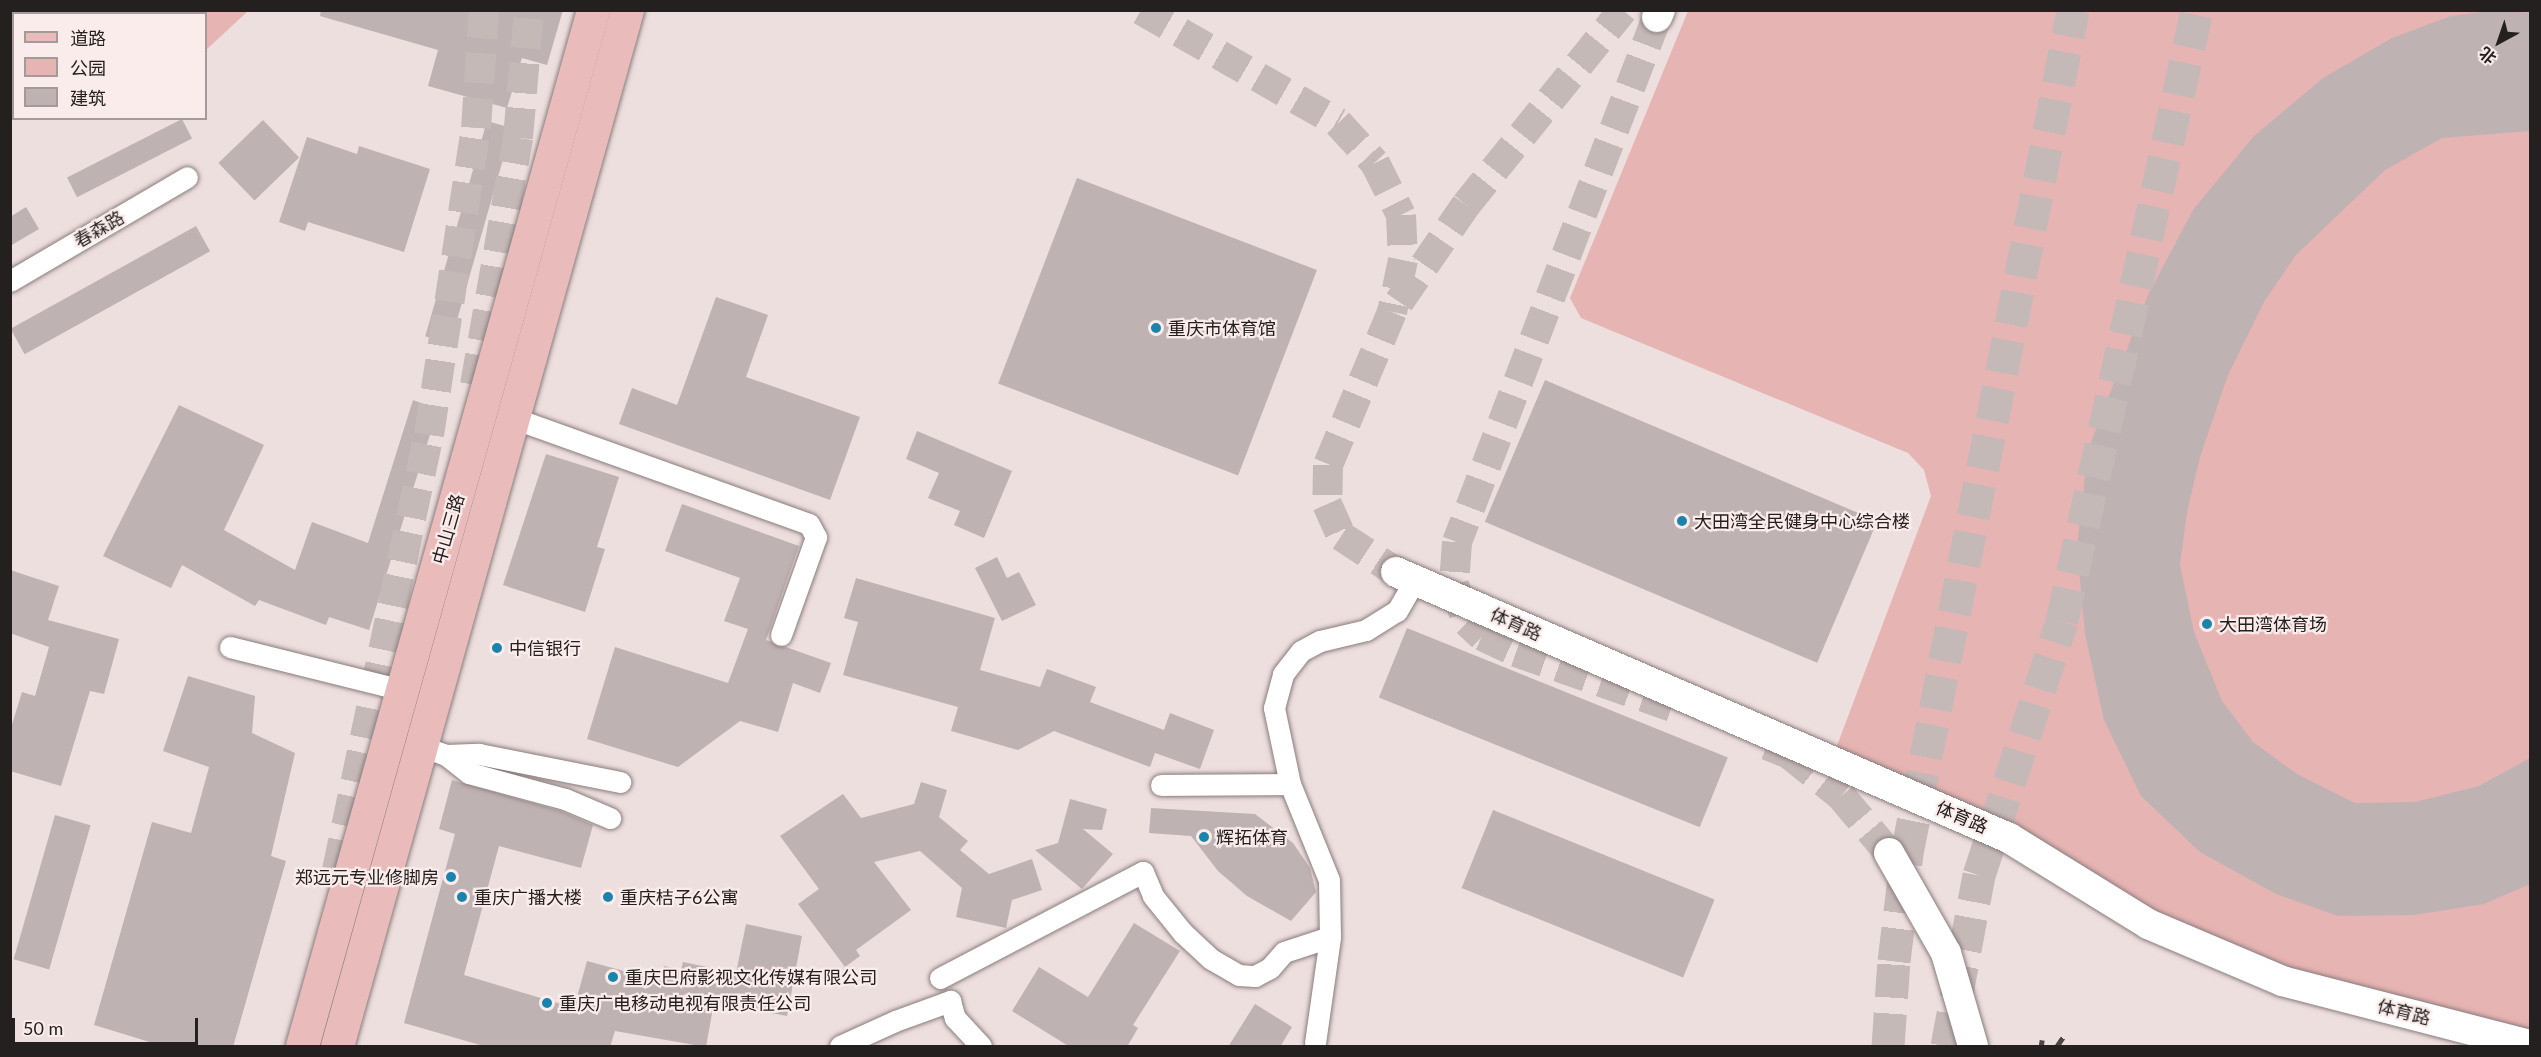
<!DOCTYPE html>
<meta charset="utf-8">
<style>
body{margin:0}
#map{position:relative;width:2541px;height:1057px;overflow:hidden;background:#eddfde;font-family:Lato,"Noto Sans SC",sans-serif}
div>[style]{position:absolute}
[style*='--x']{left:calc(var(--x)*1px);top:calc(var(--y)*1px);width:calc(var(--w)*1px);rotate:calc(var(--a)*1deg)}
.green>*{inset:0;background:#e6b4b3}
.building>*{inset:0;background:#bfb2b2;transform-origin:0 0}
.secondary-tunnel>*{height:30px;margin-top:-15px;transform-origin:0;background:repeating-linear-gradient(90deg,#c5b9b8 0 30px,transparent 0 45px)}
.primary-tunnel>*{height:33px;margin-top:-16.5px;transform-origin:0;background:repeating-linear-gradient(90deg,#c5b9b8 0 33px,transparent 0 49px)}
.roads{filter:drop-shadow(0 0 2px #897c7c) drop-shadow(0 0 2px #897c7c)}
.street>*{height:21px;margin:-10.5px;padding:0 10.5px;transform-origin:10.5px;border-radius:10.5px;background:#fff}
.secondary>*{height:30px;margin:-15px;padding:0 15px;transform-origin:15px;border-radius:15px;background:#fff}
.primary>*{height:33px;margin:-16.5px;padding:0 16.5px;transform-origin:16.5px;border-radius:16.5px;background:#e9bcbb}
.rail>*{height:4.5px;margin-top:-2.25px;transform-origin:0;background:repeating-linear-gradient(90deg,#4d4646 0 10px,transparent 0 20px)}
.bridges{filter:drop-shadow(0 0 2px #897c7c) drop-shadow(0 0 2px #897c7c)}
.secondary-bridge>*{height:30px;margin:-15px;padding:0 15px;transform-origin:15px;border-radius:15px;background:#fff}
.dots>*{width:16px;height:16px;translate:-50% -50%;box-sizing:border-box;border:3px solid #faeceb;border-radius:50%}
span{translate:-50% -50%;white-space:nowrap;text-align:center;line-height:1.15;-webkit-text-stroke:4.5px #faeceb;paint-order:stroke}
.street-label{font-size:18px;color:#252020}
.poi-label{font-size:18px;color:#252020}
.left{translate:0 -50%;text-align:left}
.right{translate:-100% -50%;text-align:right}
.frame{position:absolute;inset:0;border:12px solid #252020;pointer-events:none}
.legend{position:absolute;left:12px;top:12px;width:195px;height:108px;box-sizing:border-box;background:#faeceb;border:2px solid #a59a9a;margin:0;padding:8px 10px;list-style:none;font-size:18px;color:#252020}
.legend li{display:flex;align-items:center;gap:12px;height:30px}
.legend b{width:30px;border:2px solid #a59a9a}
.north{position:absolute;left:2469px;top:12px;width:60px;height:60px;-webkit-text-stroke:4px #faeceb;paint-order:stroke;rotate:220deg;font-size:16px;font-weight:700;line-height:24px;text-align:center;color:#252020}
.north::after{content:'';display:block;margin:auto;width:21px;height:27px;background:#252020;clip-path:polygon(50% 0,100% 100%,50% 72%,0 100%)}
.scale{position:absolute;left:12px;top:1018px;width:186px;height:27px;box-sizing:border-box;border:3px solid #252020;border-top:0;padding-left:8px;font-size:18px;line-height:21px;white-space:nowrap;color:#252020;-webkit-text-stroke:4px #faeceb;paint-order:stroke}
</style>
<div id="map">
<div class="green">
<div style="clip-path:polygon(11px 10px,248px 10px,248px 11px,206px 50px,206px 14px,14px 14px,11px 117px)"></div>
<div style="clip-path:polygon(1688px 11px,2530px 11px,2530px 1032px,2287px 972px,2152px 915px,1835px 751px,1931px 496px,1924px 470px,1908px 453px,1581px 318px,1570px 298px)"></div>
</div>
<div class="building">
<div style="clip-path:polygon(321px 10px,563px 10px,547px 65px,522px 58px,507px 108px,428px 86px,438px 50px,320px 16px)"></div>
<div style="clip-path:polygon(2497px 10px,2530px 13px,2530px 131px,2442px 138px,2385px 170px,2296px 255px,2264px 302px,2228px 375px,2200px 457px,2187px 512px,2180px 565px,2194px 632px,2222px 701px,2253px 742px,2297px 774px,2355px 803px,2415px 802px,2479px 786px,2530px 758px,2530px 884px,2484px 904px,2414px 915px,2338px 916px,2276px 894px,2200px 852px,2141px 796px,2104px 720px,2085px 634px,2077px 547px,2088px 450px,2148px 295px,2193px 210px,2253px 137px,2323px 78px,2392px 38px,2451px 16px)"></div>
<div style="left:182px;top:119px;width:22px;height:129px;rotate:63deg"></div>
<div style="left:263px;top:120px;width:52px;height:62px;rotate:46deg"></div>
<div style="left:487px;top:121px;width:26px;height:224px;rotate:16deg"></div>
<div style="clip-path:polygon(307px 137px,357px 154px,359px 146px,430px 169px,404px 252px,308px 222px,305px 231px,279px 222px)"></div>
<div style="left:1077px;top:178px;width:257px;height:220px;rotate:21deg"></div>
<div style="clip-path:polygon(26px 207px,39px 229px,10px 246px,10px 217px)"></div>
<div style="left:196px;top:226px;width:29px;height:212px;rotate:61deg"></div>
<div style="clip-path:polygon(716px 297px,768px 315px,746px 377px,860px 417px,830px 500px,619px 424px,632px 388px,677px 405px)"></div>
<div style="left:1545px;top:380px;width:361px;height:154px;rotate:23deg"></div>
<div style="clip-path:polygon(413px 400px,438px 409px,369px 630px,329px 617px,326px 625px,259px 600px,255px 606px,182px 565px,171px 588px,103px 556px,179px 405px,264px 445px,224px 530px,295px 570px,312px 522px,368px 543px)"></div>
<div style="clip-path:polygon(917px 431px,1012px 471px,984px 538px,954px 525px,960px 511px,928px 498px,939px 473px,906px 459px)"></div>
<div style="clip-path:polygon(546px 454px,619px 477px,597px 547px,605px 549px,585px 612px,503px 585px)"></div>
<div style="clip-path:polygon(682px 504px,799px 546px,766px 640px,831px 663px,820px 693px,793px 683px,778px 732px,740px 721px,678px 767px,587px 739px,615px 647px,728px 683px,748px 629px,724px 621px,740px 578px,665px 551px)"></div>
<div style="clip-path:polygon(997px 557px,1007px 578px,1019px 572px,1036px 605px,1002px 621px,975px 568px)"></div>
<div style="clip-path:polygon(10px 570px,59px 586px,48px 620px,119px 639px,104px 694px,90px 691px,61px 786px,10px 771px,10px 731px,22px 692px,35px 696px,49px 647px,10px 633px)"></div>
<div style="clip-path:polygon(856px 578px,995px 618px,980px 670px,1040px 687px,1047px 669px,1096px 687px,1090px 702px,1164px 730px,1170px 713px,1214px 730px,1200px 769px,1155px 753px,1150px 767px,1054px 731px,1018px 750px,951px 731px,958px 707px,843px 675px,858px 622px,844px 618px)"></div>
<div style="left:1407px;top:628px;width:346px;height:75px;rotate:22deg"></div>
<div style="clip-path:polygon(188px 676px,255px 696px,252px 733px,295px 753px,271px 856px,286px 861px,233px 1047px,166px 1047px,94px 1025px,152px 822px,191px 833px,209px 767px,163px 751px)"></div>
<div style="clip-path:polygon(452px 780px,561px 811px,593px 825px,581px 868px,499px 846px,464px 975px,574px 1008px,587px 961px,661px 981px,664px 966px,681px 970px,683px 962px,736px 973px,746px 924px,802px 936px,787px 1016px,714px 1002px,706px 1047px,615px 1031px,610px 1047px,487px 1047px,404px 1023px,455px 834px,439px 829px)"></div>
<div style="clip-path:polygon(921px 782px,947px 790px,939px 817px,968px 841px,960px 850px,989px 874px,1032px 859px,1042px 890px,1012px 900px,1006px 928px,956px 917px,962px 888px,920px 851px,874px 862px,911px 910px,856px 950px,860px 956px,845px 967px,798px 904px,819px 889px,780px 836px,843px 794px,861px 818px,914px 804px)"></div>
<div style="clip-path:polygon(1070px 799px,1107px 809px,1102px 830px,1083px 829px,1113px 854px,1082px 889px,1035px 850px,1058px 843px)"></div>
<div style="clip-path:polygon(1151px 808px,1255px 814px,1293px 843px,1310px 868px,1316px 892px,1291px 921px,1247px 896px,1218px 871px,1191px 836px,1149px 833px)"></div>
<div style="left:1493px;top:810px;width:239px;height:84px;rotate:22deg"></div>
<div style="left:55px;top:815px;width:37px;height:150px;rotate:16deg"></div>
<div style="clip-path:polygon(1134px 923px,1180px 951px,1133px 1025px,1138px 1028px,1127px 1047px,1070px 1047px,1012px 1011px,1039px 967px,1088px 997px)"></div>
<div style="clip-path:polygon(1255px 1004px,1292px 1027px,1280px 1047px,1228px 1047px)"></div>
</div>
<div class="secondary-tunnel">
<div style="--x:1141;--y:10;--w:227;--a:29.8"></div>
<div style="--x:1338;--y:123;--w:54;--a:47.2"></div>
<div style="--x:1375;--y:163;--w:58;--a:63.4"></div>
<div style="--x:1401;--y:215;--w:45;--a:87.5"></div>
<div style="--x:1403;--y:260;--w:53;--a:101.9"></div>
<div style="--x:1392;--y:312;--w:166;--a:112.7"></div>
<div style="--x:1328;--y:465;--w:39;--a:91"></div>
<div style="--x:1327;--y:504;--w:35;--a:66"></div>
<div style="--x:1341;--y:536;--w:66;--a:33.2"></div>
<div style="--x:1657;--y:17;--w:562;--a:110.85"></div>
<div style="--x:1457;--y:542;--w:43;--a:94"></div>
<div style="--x:1454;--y:585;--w:39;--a:71"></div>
<div style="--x:1467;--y:622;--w:21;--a:43"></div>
<div style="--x:1482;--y:636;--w:38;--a:25"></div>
<div style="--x:1516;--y:652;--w:175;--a:19.4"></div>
<div style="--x:1399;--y:302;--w:118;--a:-55.4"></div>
<div style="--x:1466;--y:205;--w:250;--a:-51.2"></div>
<div style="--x:475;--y:385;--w:251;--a:-80.1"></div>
<div style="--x:518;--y:138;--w:128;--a:-85.1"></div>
<div style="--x:1767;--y:745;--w:24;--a:22"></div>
<div style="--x:1789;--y:754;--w:67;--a:38.9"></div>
<div style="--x:1841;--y:796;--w:75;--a:49.9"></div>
<div style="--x:337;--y:870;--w:445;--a:-78.1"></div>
<div style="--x:429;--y:435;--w:311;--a:-81.3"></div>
<div style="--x:476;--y:128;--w:118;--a:-86.1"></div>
</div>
<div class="primary-tunnel">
<div style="--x:1888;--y:1046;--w:85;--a:-86"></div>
<div style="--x:1894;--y:961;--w:109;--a:-83.1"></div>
<div style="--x:1907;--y:853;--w:859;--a:-78.86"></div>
<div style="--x:1947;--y:1046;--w:174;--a:-79.4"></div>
<div style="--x:1979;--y:875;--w:267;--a:-71.9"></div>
<div style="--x:2062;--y:621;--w:626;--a:-77.54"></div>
</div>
<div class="roads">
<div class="street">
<div style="--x:10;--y:281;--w:205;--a:-30.4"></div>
<div style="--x:513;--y:418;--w:314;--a:19.7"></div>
<div style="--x:809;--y:524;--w:15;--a:62"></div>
<div style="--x:816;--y:537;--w:104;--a:109.7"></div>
<div style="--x:230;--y:647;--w:178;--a:14"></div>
<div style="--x:421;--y:746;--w:27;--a:20"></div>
<div style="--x:446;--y:755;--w:29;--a:38"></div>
<div style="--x:469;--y:773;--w:99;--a:15.2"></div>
<div style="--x:565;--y:799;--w:49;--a:22.9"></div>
<div style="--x:446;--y:755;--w:33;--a:-2"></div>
<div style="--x:479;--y:754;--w:144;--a:11.2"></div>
<div style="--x:1161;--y:785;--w:129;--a:-0.4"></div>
<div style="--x:940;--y:978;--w:229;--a:-27.6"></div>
<div style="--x:1143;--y:872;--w:26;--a:67"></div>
<div style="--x:1153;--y:896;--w:48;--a:51"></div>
<div style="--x:1183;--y:933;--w:38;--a:43"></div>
<div style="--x:1211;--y:959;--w:32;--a:30"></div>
<div style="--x:1239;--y:975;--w:16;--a:4"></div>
<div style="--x:1255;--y:976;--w:17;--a:-28"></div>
<div style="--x:1270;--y:968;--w:21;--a:-49"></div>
<div style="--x:1284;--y:952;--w:48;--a:-18.1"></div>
<div style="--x:1315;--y:1043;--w:107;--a:-81.9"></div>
<div style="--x:1330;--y:937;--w:57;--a:-91"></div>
<div style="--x:1329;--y:880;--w:104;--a:-112.1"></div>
<div style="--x:1290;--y:784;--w:78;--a:-101.9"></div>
<div style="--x:1274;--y:708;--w:35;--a:-75"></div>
<div style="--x:1283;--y:674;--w:29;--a:-52"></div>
<div style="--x:1301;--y:651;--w:21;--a:-28"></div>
<div style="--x:1320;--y:641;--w:47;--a:-13.4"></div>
<div style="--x:1366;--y:630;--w:36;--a:-32"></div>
<div style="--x:1397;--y:611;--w:36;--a:-60"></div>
<div style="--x:840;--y:1046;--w:60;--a:-24.4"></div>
<div style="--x:895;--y:1021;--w:59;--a:-20"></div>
<div style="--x:950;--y:1001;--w:18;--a:74"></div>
<div style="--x:955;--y:1018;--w:38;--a:47"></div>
</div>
<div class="secondary">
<div style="--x:1657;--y:17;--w:8;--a:-67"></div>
<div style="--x:1396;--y:572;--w:668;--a:23.46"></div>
<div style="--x:2009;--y:838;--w:163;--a:31.7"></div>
<div style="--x:2148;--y:924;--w:146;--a:23"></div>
<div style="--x:2282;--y:981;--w:256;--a:14.5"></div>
</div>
<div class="primary">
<div style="--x:302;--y:1046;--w:1076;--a:-74.31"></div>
<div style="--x:337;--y:1046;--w:1076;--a:-74.36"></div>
</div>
</div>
<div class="rail">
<div style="--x:2041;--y:1046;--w:6;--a:-81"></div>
<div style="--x:2057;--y:1046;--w:11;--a:-56"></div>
</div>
<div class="bridges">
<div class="secondary-bridge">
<div style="--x:1889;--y:853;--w:115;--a:60.3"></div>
<div style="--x:1946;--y:953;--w:97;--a:73.8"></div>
</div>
</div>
<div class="dots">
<div style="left:1156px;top:328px;background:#1b84ad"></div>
<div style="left:1682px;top:521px;background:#1b84ad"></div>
<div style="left:2207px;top:624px;background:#1b84ad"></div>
<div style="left:497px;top:648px;background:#1b84ad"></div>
<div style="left:1204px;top:837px;background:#1b84ad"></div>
<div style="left:451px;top:877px;background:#1b84ad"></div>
<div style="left:462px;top:897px;background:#1b84ad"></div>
<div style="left:608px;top:897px;background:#1b84ad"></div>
<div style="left:613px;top:977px;background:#1b84ad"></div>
<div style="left:547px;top:1003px;background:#1b84ad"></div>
</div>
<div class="street-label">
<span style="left:99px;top:229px;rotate:-30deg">春森路</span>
<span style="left:448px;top:529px;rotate:-74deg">中山三路</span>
<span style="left:1516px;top:624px;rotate:24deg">体育路</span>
<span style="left:1962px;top:817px;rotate:23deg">体育路</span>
<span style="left:2404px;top:1012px;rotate:14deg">体育路</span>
</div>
<div class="poi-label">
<span class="left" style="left:1168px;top:328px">重庆市体育馆</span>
<span class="left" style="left:1694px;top:521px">大田湾全民健身中心综合楼</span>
<span class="left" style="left:2219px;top:624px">大田湾体育场</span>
<span class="left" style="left:509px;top:648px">中信银行</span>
<span class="left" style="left:1216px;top:837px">辉拓体育</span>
<span class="right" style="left:439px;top:877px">郑远元专业修脚房</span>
<span class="left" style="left:474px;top:897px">重庆广播大楼</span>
<span class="left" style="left:620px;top:897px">重庆桔子6公寓</span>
<span class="left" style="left:625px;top:977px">重庆巴府影视文化传媒有限公司</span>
<span class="left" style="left:559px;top:1003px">重庆广电移动电视有限责任公司</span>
</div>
<div class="frame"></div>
<ul class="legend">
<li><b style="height:8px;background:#e9bcbb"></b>道路</li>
<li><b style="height:16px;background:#e6b4b3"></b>公园</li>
<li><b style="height:16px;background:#bfb2b2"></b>建筑</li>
</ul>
<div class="north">北</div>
<div class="scale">50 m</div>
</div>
